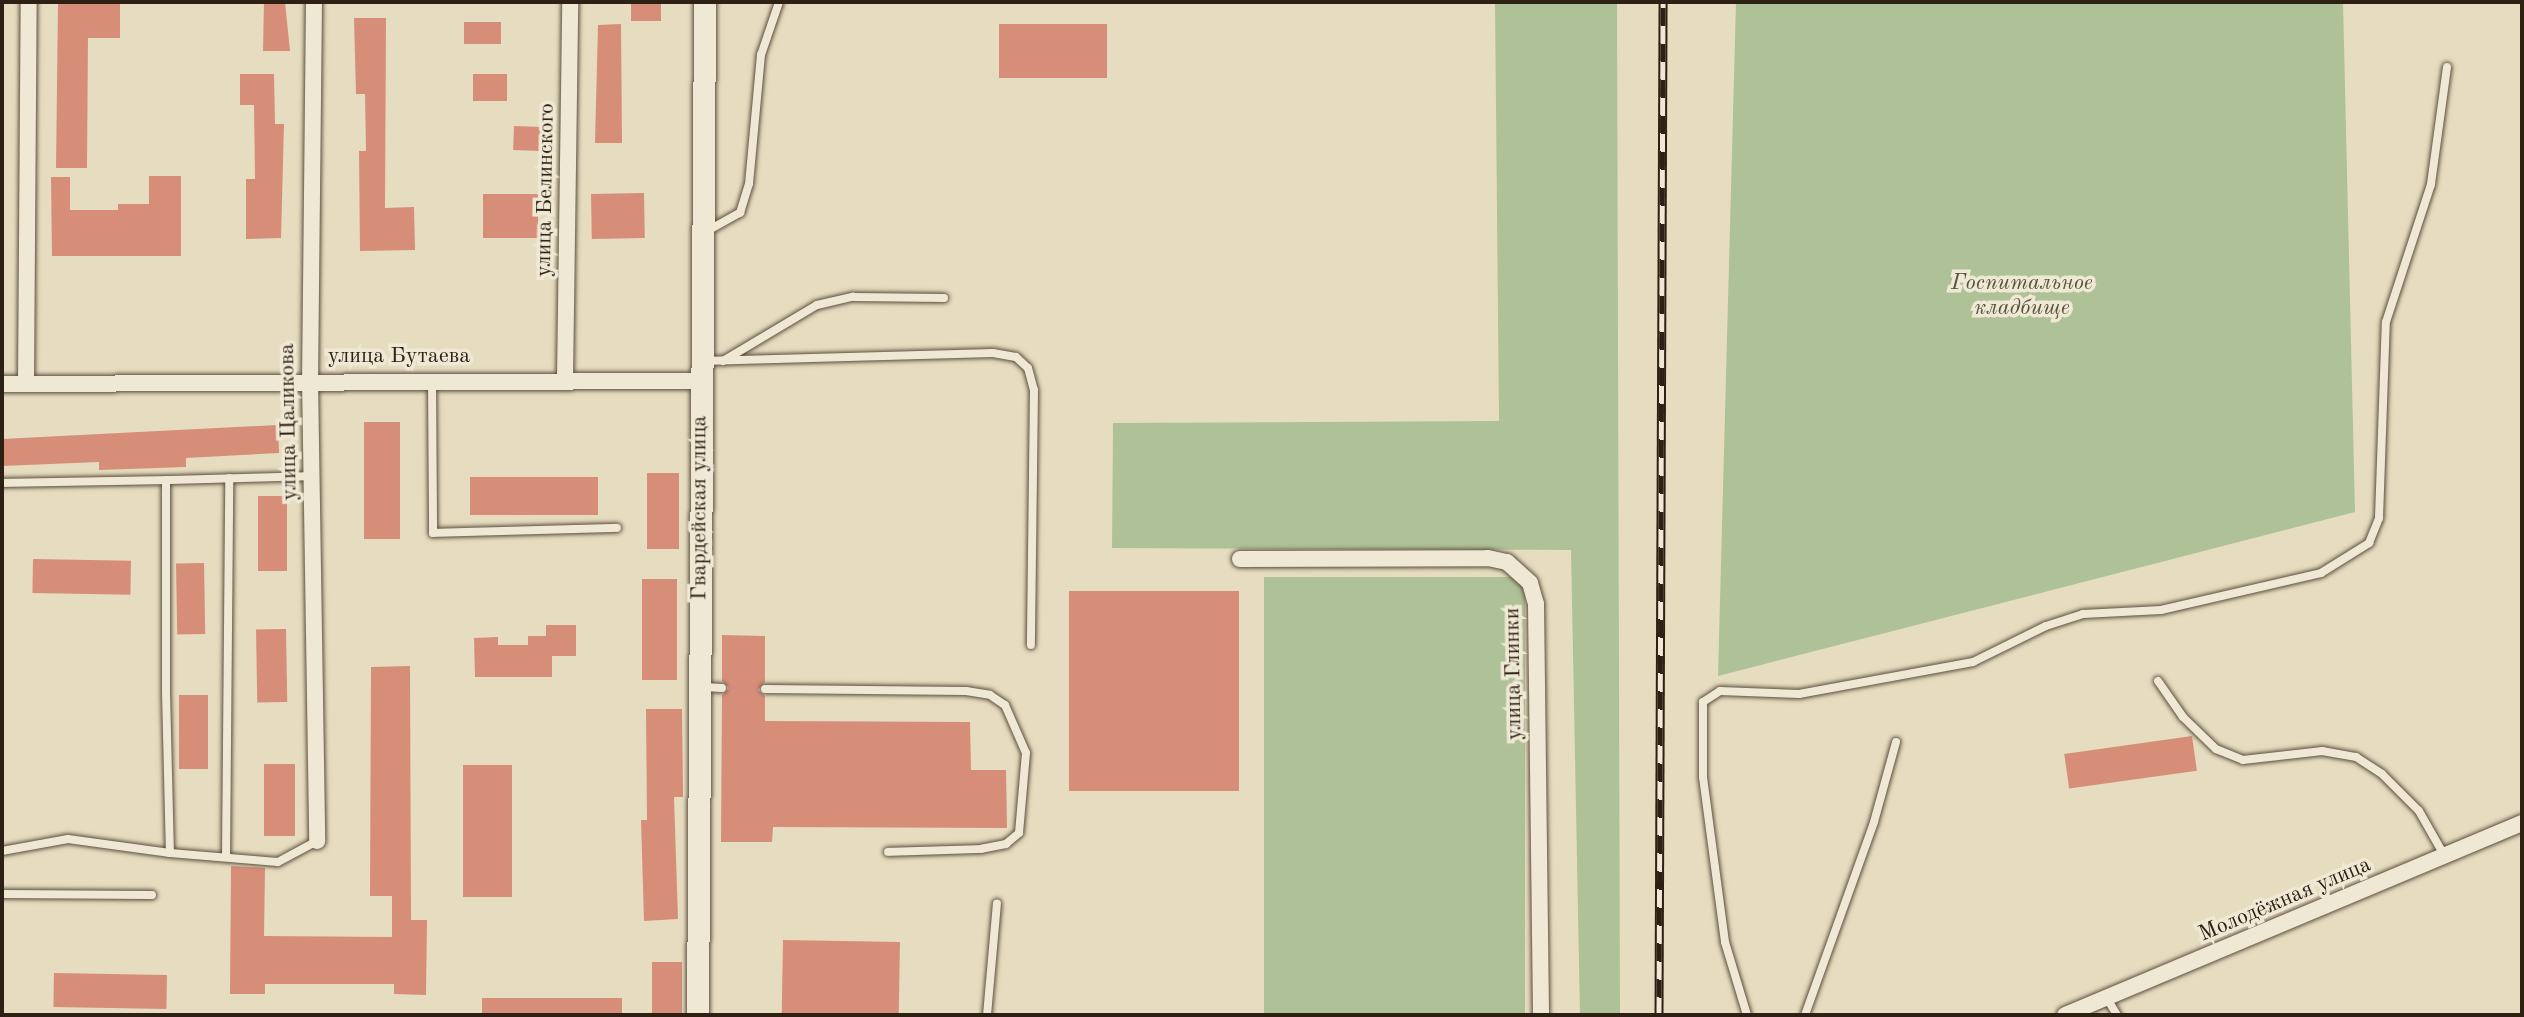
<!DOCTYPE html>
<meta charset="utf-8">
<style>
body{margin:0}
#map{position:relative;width:2524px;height:1017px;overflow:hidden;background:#e6dcbf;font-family:"Old Standard TT",serif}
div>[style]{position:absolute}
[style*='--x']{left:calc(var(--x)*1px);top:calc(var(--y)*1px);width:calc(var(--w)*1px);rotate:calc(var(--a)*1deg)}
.green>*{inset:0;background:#afc297;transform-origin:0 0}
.building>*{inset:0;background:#d68e79;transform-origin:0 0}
.roads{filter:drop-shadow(0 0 2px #5c4f3e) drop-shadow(0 0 2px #5c4f3e)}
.lane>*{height:8px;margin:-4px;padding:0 4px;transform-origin:4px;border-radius:4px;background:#efe8d5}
.street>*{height:16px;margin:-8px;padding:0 8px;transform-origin:8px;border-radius:8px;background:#efe8d5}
.secondary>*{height:22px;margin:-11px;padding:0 11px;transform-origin:11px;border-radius:11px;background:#efe8d5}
.rail>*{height:9px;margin-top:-4.5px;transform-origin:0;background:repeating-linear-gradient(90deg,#efe8d5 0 18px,#2e2013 0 36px);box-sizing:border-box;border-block:2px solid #2e2013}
span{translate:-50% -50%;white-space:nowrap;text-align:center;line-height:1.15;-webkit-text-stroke:7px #efe8d5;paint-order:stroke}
.street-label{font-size:22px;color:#2e2013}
.park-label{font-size:22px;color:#55513b;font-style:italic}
.frame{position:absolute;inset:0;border:4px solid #2e2013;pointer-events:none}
</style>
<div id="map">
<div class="green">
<div style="clip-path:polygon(1495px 2px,1617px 2px,1620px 1015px,1580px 1015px,1571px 550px,1112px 548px,1113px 423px,1499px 421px)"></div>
<div style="clip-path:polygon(1736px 2px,2343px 2px,2355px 512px,1718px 676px)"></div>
<div style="left:1264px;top:577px;width:261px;height:438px"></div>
</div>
<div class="building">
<div style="clip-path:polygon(58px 2px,120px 2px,120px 38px,88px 38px,87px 168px,56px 168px)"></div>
<div style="clip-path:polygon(264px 2px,285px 2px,290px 51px,263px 51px)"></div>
<div style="left:631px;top:2px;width:30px;height:19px"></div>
<div style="clip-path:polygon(354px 18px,386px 18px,385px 208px,414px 207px,415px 250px,360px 251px,359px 151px,366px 151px,365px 94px,356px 94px)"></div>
<div style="left:501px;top:22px;width:22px;height:37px;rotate:90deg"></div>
<div style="clip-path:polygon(621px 24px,622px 143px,595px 143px,598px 25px)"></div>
<div style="left:999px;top:24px;width:108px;height:54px"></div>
<div style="clip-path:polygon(240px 74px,274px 74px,275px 124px,284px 124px,281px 238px,246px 239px,246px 179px,255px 179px,254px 105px,240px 105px)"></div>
<div style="left:473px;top:74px;width:34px;height:27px"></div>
<div style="left:514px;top:126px;width:28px;height:24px;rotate:2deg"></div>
<div style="clip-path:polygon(149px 176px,181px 176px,181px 256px,52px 256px,51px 177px,70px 177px,70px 210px,118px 210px,118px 204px,149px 204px)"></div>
<div style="left:644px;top:193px;width:45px;height:53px;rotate:89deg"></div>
<div style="left:483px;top:194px;width:55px;height:44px"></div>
<div style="left:364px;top:422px;width:36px;height:117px"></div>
<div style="clip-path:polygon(278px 425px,279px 453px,186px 458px,186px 467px,99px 470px,99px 462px,2px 466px,2px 439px)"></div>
<div style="left:647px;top:473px;width:32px;height:76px"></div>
<div style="left:470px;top:477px;width:128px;height:38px"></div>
<div style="left:258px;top:496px;width:29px;height:75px"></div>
<div style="left:33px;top:559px;width:98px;height:34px;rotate:1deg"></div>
<div style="left:204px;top:563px;width:71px;height:28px;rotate:89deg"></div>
<div style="left:642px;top:579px;width:35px;height:101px"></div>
<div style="left:1069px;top:591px;width:170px;height:200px"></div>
<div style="clip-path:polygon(546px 625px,576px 625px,576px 656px,552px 656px,552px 677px,475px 677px,474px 638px,498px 637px,498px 645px,528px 645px,528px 636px,546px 636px)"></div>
<div style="left:286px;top:629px;width:73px;height:30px;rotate:89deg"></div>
<div style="clip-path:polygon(722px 635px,765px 636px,765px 682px,758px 690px,765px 696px,765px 721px,970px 722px,971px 770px,1006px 770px,1007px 828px,773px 827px,772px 842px,721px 842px,722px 695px,729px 688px,722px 681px)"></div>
<div style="clip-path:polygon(410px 666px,411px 920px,427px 920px,426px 995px,394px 994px,394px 984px,265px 984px,265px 994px,230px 994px,231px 866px,265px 868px,264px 936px,392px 937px,392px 896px,370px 896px,371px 667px)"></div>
<div style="left:179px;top:695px;width:29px;height:74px"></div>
<div style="clip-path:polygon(646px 709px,682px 709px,683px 797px,674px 797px,678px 919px,644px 921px,641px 820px,647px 820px)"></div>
<div style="left:2192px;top:736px;width:35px;height:129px;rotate:82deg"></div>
<div style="left:264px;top:764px;width:31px;height:72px"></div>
<div style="left:463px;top:765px;width:49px;height:132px"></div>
<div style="left:783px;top:940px;width:117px;height:75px;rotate:1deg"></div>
<div style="left:652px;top:962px;width:30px;height:53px"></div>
<div style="left:54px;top:973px;width:113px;height:34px;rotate:1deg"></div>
<div style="left:482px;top:998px;width:140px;height:17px"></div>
</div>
<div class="roads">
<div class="lane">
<div style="--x:707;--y:231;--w:38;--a:-29"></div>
<div style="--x:740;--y:213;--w:30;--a:-73"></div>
<div style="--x:749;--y:184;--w:130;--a:-84.7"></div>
<div style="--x:761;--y:55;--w:56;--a:-71.2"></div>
<div style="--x:703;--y:361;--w:290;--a:-1.6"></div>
<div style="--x:993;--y:353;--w:23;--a:10"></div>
<div style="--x:1016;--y:357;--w:16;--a:43"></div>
<div style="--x:1028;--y:368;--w:23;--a:75"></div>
<div style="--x:1034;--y:390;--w:255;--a:90.7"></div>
<div style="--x:723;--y:361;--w:109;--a:-30.8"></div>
<div style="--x:817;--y:305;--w:37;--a:-13"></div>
<div style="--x:853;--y:297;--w:91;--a:0.6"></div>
<div style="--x:432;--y:380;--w:153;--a:89.6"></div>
<div style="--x:433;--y:533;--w:184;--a:-1.6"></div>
<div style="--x:311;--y:476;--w:145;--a:178.4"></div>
<div style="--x:166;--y:480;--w:212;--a:90"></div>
<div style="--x:166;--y:692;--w:161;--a:88.6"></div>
<div style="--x:170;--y:853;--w:108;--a:4.8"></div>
<div style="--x:278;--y:862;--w:44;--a:-28.3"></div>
<div style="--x:2;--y:483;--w:164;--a:-1"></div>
<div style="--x:2158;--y:681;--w:44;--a:55.2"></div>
<div style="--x:2183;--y:717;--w:46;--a:44.1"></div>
<div style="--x:2216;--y:749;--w:29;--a:22"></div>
<div style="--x:2243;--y:760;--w:80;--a:-6.5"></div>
<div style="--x:2322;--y:751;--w:35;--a:10"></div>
<div style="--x:2356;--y:757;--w:31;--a:33"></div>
<div style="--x:2382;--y:774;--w:52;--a:45"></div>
<div style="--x:2419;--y:811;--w:51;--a:60.4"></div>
<div style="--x:704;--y:687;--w:18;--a:3"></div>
<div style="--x:765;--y:689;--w:201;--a:0.6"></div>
<div style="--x:966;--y:691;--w:24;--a:9"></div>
<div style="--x:990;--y:695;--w:18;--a:34"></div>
<div style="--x:1005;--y:705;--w:52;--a:66.4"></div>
<div style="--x:1026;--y:753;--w:80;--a:95"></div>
<div style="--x:1019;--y:833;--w:17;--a:140"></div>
<div style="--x:1006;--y:844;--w:25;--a:169"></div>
<div style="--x:981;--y:849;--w:93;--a:178.2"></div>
<div style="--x:2;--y:851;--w:67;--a:-10.3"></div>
<div style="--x:68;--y:839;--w:103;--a:7.8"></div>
<div style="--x:226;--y:857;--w:379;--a:-89.5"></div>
<div style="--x:2;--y:894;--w:150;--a:0.4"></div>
<div style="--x:2108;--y:1000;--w:17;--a:59"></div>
<div style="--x:987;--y:1015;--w:112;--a:-84.9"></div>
<div style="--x:1747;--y:1015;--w:76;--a:-106.8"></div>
<div style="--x:1725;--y:942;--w:166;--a:-97.6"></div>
<div style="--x:1703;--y:777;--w:75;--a:-90"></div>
<div style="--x:1703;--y:702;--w:20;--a:-33"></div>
<div style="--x:1720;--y:691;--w:79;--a:2.2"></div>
<div style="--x:1799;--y:694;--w:177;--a:-10.4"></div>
<div style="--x:1973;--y:662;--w:81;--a:-26.3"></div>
<div style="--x:2046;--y:626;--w:39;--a:-18"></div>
<div style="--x:2083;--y:614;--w:78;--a:-2.9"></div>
<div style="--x:2161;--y:610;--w:164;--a:-13"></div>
<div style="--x:2321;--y:573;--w:57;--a:-32"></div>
<div style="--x:2369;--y:543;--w:27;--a:-68"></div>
<div style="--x:2379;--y:518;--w:196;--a:-88"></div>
<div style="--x:2386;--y:322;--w:145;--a:-71.9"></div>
<div style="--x:2431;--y:184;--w:118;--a:-82.2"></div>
<div style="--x:1805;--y:1015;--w:205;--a:-70.3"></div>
<div style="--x:1874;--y:822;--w:83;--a:-74.6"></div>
</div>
<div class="street">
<div style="--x:314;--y:2;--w:377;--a:90.6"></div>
<div style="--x:310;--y:379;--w:462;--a:89.1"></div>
<div style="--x:565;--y:379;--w:377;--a:-89.2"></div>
<div style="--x:2;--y:384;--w:698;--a:-0.25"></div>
<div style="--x:26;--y:384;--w:382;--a:-89.6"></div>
<div style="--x:1240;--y:559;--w:248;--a:-0.2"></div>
<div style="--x:1488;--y:558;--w:19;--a:12"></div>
<div style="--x:1507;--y:562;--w:31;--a:42"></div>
<div style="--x:1530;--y:583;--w:22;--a:74"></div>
<div style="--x:1536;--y:604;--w:411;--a:89.3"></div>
<div style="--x:2065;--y:1015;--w:496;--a:-22.8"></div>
</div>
<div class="secondary">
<div style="--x:698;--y:1015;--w:1013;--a:-89.6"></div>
</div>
</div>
<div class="rail">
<div style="--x:1659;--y:1015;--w:1013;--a:-89.77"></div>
</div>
<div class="street-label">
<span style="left:546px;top:190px;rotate:-89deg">улица Белинского</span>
<span style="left:399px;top:357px">улица Бутаева</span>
<span style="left:289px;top:422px;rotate:-91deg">улица Цаликова</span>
<span style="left:700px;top:508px;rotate:-90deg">Гвардейская улица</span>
<span style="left:1514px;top:674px;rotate:-91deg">улица Глинки</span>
<span style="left:2285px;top:900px;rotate:-23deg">Молодёжная улица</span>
</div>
<div class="park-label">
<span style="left:2022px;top:296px">Госпитальное<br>кладбище</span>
</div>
<div class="frame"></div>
</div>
